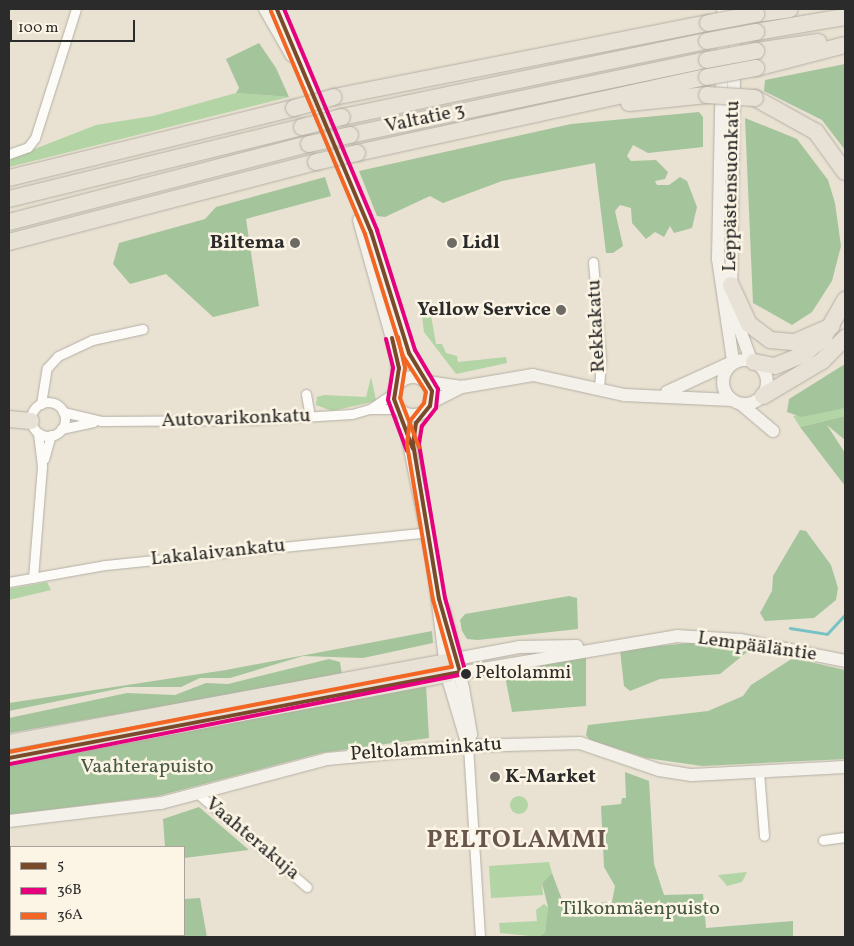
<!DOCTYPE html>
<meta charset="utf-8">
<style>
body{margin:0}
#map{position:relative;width:854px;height:946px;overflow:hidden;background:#e9e2d2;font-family:Vollkorn,serif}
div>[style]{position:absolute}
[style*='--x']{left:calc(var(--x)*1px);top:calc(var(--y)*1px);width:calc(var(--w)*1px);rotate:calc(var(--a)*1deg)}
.green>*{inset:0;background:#b3d4a5}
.round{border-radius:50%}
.forest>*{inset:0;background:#a4c49b}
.stream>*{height:2.5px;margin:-1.25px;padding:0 1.25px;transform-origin:1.25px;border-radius:1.25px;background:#76c2c5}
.roads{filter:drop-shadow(0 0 1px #b4afa5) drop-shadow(0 0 1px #b4afa5)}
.street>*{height:9px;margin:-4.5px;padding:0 4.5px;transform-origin:4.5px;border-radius:4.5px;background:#fcfbf8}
.street>.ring{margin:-4.5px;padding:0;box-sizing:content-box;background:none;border:9px solid #fcfbf8;border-radius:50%}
.secondary>*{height:12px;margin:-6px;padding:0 6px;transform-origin:6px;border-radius:6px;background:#f4f0ea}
.secondary>.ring{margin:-6px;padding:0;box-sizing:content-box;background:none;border:12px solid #f4f0ea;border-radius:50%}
.primary>*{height:14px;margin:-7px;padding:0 7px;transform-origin:7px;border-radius:7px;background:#e8e1d5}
.highway>*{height:16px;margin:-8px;padding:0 8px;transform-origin:8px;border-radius:8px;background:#e8e1d5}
.bridges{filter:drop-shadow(0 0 1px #b4afa5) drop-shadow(0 0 1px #b4afa5)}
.highway-bridge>*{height:16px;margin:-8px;padding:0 8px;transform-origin:8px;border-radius:8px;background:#e8e1d5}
.bus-1>*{height:4px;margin:-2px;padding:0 2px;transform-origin:2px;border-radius:2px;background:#7a4b2a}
.bus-2>*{height:4px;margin:-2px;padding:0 2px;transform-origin:2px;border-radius:2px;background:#e5007d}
.bus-3>*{height:4px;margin:-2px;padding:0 2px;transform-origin:2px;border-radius:2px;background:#f26522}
.dots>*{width:14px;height:14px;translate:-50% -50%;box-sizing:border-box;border:2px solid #fcf5e5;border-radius:50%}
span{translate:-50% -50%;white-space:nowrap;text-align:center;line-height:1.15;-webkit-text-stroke:5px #fcf5e5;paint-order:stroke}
.bus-label{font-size:19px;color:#2b2b2b}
.left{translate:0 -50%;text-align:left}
.street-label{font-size:20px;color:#2b2b2b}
.poi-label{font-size:20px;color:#2b2b2b;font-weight:700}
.right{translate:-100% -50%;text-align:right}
.park-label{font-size:20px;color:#465a44}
.district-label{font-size:25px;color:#68554d;font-weight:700;letter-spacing:1px}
.frame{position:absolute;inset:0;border:10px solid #2b2b2b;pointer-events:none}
.legend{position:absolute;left:10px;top:846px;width:175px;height:90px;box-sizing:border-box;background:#fcf5e5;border:1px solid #a8a49b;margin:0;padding:6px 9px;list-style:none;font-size:15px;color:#2b2b2b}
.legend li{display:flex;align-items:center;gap:10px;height:25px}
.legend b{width:25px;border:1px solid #a8a49b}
.scale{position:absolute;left:10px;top:20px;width:125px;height:22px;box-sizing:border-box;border:2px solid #2b2b2b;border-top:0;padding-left:6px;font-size:15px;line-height:18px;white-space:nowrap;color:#2b2b2b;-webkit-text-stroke:4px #fcf5e5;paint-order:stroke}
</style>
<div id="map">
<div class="green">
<div style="clip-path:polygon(236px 93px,289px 97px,9px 167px,9px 159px,96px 125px,153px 116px)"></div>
<div style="clip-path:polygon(428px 298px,436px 344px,442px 344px,446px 353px,457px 356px,458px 362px,506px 357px,507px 363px,456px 374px,424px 332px,421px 309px)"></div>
<div style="clip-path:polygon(371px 377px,376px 400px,372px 402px,332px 411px,316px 405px,317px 397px,324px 395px,366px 397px)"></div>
<div style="clip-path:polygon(845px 408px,845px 416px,800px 427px,793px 416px)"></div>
<div style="clip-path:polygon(47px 582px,51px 590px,9px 600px,9px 589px)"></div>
<div class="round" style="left:510px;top:796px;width:18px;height:18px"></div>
<div style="clip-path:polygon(549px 862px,552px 873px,542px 883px,543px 895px,491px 898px,489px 866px)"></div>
<div style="clip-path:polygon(747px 872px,742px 882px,727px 886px,718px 875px)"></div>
<div style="clip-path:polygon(544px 904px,548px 907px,545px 932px,539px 937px,500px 933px,499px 923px,537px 921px,536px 910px)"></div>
</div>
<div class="forest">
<div style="clip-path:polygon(259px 43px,276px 68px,289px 97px,236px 93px,239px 88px,226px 59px)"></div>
<div style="clip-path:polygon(845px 64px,845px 150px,822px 120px,764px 91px,765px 80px)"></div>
<div style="clip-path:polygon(699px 112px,703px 117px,703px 147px,648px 153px,633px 145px,627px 156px,631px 161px,656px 160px,668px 172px,665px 179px,655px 181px,657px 185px,669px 185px,680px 177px,687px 181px,697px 207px,692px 228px,674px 233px,670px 226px,664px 237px,655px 232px,646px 239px,632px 223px,631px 208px,620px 205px,615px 211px,623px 246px,613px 253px,606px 253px,595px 163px,502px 181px,443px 203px,430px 196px,385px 217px,377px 216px,359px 171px,571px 124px)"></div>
<div style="clip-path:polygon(745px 118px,797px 139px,828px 180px,835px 203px,841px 246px,832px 281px,812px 312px,792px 325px,753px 303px)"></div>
<div style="clip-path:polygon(325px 177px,331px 196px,246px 219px,259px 306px,213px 317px,166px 274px,130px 284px,113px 264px,119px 243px,205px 219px,216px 207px)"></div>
<div style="clip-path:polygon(845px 364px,845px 408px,801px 417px,787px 412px,789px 399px)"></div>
<div style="clip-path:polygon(845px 416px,845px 440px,827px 425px,845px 453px,845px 486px,800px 427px)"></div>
<div style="clip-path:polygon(800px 530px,806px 531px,831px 565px,838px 588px,836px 600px,814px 618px,765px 621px,760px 613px,772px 591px,773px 576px)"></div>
<div style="clip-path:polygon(569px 596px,577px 598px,578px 629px,478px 640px,467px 639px,462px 631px,460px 620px,465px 614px)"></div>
<div style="clip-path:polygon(432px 631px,433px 643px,363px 658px,303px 656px,230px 678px,200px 678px,181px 687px,127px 687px,9px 711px,9px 703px,226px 670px)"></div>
<div style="clip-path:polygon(698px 642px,752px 648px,720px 674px,660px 679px,630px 691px,624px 686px,620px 650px)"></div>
<div style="clip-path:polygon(586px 656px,586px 706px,512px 712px,506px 681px,522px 669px)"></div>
<div style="clip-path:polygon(793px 658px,845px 670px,845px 759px,702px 766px,646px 758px,590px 740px,586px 735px,588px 725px,708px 711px,743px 696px,751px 685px)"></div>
<div style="clip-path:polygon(329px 659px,340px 662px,342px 675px,9px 733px,9px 718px,127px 693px,175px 695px,206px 683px,228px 684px)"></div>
<div style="clip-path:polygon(426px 685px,429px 738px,321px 753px,158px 796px,9px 815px,9px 763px)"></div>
<div style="clip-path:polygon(625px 772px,649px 781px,654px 864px,664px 895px,703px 894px,706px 928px,793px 921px,793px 937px,539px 937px,545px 932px,548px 907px,542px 883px,552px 873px,564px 905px,612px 902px,615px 886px,604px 867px,601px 806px,621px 804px,622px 798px,626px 798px)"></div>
<div style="clip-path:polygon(199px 807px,249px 850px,184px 858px,184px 847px,165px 847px,163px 819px)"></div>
<div style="clip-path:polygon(200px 898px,207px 937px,113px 937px,184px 935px,184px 899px)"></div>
</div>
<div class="stream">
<div style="--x:790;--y:628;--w:37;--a:9"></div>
<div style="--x:827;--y:634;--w:26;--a:-47"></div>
</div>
<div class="roads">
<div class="street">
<div style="--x:9;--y:154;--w:20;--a:-20"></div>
<div style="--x:28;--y:147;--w:11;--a:-52"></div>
<div style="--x:35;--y:138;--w:135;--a:-72.4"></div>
<div style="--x:593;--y:262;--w:98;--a:85.3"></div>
<div style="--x:601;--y:360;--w:30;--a:94"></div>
<div style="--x:306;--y:394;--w:22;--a:80"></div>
<div class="ring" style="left:31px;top:402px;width:25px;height:25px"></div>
<div style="--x:41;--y:404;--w:36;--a:-81"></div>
<div style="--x:47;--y:368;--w:16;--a:-47"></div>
<div style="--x:58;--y:356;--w:38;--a:-25"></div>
<div style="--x:92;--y:340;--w:52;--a:-12.2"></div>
<div style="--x:370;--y:409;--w:30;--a:0"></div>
<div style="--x:63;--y:412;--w:39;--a:13"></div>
<div style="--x:101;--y:421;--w:150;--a:-0.4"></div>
<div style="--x:251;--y:420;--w:101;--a:-3.4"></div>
<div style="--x:352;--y:414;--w:19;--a:-16"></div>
<div style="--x:370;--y:409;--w:29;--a:-34"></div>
<div style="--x:61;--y:429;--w:33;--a:-12"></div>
<div style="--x:44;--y:459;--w:25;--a:-74"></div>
<div style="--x:33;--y:578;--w:112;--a:-85.4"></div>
<div style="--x:42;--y:466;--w:33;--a:-97"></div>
<div style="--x:9;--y:582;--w:97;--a:-10"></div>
<div style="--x:105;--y:565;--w:325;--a:-5.8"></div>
<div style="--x:468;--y:746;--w:191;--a:86.4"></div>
<div style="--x:759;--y:772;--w:64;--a:85.5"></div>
<div style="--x:196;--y:792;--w:146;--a:40.6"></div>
<div style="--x:823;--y:840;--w:22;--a:-8"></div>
</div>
<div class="secondary">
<div style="--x:265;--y:9;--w:54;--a:60.1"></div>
<div style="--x:277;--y:9;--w:242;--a:67.1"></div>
<div style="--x:371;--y:232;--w:127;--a:72.6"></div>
<div style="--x:409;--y:353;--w:29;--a:63"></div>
<div style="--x:735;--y:9;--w:296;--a:90.8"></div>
<div style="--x:731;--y:305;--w:59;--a:70"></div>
<div style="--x:722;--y:47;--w:38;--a:-88"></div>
<div style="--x:722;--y:67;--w:192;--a:91.2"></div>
<div style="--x:718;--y:259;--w:102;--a:81.6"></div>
<div style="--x:359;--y:220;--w:141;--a:74.4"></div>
<div style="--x:397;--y:356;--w:29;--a:88"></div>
<div class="ring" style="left:723px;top:360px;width:32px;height:32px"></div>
<div class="ring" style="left:394px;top:377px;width:26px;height:26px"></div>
<div style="--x:427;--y:382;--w:35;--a:8"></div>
<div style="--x:667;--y:392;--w:69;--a:-24.7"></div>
<div style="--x:432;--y:402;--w:34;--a:-27"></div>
<div style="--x:462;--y:387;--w:72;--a:-9.6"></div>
<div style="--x:533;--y:375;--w:93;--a:12.4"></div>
<div style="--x:624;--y:395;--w:108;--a:2.7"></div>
<div style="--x:741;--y:404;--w:42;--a:40.2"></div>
<div style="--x:403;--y:413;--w:154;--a:78.8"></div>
<div style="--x:433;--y:564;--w:112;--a:82.8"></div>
<div style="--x:447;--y:675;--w:74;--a:73.5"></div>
<div style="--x:444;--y:610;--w:80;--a:76.3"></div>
<div style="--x:463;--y:688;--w:47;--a:80.1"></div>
<div style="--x:471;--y:734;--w:11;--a:112"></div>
<div style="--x:445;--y:661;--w:75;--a:-10.7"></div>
<div style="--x:519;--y:647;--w:58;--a:-1"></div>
<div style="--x:447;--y:675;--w:233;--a:-9.6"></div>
<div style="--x:677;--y:636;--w:63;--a:3.6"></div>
<div style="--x:740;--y:640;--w:107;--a:11.3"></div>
<div style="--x:9;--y:821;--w:153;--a:-6.8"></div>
<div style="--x:161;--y:803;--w:172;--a:-14.8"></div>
<div style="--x:327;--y:759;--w:142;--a:-5.3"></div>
<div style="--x:468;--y:746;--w:112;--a:-1.5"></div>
<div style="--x:580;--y:743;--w:83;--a:18.9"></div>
<div style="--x:659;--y:770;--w:33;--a:9"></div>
<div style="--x:692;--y:775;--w:153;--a:-3"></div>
</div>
<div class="primary">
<div style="--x:9;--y:742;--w:443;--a:-10.5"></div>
<div style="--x:9;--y:758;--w:446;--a:-10.7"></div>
</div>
<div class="highway">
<div style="--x:756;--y:14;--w:34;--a:-8"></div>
<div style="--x:756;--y:32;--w:90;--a:-9.6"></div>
<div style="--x:756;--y:51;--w:63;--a:-8.3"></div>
<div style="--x:756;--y:68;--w:92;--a:-14.5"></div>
<div style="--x:334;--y:97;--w:381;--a:-11.2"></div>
<div style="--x:755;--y:98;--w:70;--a:29.1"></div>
<div style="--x:816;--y:132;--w:49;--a:54.1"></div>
<div style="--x:629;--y:103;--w:78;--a:-5.9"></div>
<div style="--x:342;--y:117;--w:373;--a:-11.8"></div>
<div style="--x:350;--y:135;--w:365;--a:-11.9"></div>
<div style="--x:357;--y:153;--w:358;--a:-12.3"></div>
<div style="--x:9;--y:178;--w:293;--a:-13.8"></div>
<div style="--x:9;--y:199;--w:302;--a:-13.8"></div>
<div style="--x:9;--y:222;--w:310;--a:-14.6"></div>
<div style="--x:9;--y:242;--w:317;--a:-14.6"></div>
<div style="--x:731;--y:285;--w:43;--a:65.2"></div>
<div style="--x:749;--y:324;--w:26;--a:37"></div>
<div style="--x:770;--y:340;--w:25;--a:5"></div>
<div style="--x:795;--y:342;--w:40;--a:-23.4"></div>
<div style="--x:754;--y:362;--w:21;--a:11"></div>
<div style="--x:775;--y:366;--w:31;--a:-22"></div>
<div style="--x:804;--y:354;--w:26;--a:-40"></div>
<div style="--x:824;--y:337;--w:43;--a:-60.4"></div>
<div style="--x:763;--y:396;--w:69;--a:-30.7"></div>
<div style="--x:822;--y:361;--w:33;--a:-45"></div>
<div style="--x:9;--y:419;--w:22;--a:5"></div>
</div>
</div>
<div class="bridges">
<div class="highway-bridge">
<div style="--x:708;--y:23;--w:49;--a:-10.6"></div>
<div style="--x:707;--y:41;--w:50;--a:-10.4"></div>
<div style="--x:707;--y:60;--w:50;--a:-10.4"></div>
<div style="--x:707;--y:77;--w:50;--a:-10.4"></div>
<div style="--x:707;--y:95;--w:48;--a:3.6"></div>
<div style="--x:294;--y:108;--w:41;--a:-15.4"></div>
<div style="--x:302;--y:127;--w:41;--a:-14"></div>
<div style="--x:309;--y:144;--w:42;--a:-12.4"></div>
<div style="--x:316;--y:162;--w:42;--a:-12.4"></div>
</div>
</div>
<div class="bus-1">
<div style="--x:392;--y:338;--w:31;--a:77"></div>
<div style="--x:399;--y:368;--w:31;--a:99"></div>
<div style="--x:394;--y:399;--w:53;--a:69.2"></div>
<div style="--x:9;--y:758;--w:459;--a:-10.8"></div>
<div style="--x:460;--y:672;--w:76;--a:-106"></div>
<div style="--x:439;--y:599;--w:157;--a:-99.5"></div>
<div style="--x:413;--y:444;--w:21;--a:-82"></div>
<div style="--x:416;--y:423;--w:22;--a:-51"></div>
<div style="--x:430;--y:406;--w:15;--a:-82"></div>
<div style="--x:432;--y:391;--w:44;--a:-121.2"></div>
<div style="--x:409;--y:353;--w:127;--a:-107.4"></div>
<div style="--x:371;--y:232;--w:242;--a:-112.9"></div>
</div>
<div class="bus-2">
<div style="--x:386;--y:339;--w:30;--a:76"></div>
<div style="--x:393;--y:368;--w:32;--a:99"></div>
<div style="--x:388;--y:400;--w:54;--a:69.6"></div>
<div style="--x:10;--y:764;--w:465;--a:-11.2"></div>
<div style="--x:466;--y:674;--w:79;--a:-105.4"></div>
<div style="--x:445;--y:598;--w:156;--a:-99.6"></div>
<div style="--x:419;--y:444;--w:18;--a:-81"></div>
<div style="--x:422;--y:426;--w:23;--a:-52"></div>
<div style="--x:436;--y:408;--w:19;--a:-84"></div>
<div style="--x:438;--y:389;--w:45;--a:-120.5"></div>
<div style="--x:415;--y:350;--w:126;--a:-107.6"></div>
<div style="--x:377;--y:230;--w:240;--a:-112.8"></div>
</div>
<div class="bus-3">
<div style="--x:398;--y:337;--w:32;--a:77"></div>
<div style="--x:405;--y:368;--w:30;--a:99"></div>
<div style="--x:400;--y:398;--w:53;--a:68.8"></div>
<div style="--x:9;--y:752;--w:451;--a:-10.9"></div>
<div style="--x:452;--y:667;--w:70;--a:-105.8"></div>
<div style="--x:433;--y:600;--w:158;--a:-99.5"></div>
<div style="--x:407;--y:444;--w:23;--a:-83"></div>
<div style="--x:410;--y:421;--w:23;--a:-52"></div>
<div style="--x:424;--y:403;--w:11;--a:-80"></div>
<div style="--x:426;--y:392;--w:43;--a:-122.6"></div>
<div style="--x:403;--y:356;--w:128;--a:-107.3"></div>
<div style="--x:365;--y:234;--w:242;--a:-112.9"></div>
</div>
<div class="dots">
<div style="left:295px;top:243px;background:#6e6b65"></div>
<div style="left:452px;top:243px;background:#6e6b65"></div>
<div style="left:561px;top:310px;background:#6e6b65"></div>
<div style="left:466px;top:674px;background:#2b2b2b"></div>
<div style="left:495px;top:777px;background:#6e6b65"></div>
</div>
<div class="bus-label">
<span class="left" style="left:475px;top:674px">Peltolammi</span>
</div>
<div class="street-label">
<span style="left:425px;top:119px;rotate:-12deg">Valtatie 3</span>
<span style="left:732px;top:186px;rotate:-89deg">Leppästensuonkatu</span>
<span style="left:597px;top:326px;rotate:-93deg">Rekkakatu</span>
<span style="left:236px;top:419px;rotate:-2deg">Autovarikonkatu</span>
<span style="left:218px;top:553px;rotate:-6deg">Lakalaivankatu</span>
<span style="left:757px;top:647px;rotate:8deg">Lempääläntie</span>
<span style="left:426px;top:750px;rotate:-4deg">Peltolamminkatu</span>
<span style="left:252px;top:839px;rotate:40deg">Vaahterakuja</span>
</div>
<div class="poi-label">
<span class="right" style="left:285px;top:243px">Biltema</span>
<span class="left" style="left:462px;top:243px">Lidl</span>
<span class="right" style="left:551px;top:310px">Yellow Service</span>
<span class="left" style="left:505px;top:777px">K-Market</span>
</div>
<div class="park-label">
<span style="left:147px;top:767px">Vaahterapuisto</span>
<span style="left:640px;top:909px">Tilkonmäenpuisto</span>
</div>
<div class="district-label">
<span style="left:517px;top:841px">PELTOLAMMI</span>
</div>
<div class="frame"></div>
<ul class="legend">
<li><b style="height:6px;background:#7a4b2a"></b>5</li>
<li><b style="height:6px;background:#e5007d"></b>36B</li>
<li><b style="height:6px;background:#f26522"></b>36A</li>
</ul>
<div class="scale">100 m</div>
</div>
